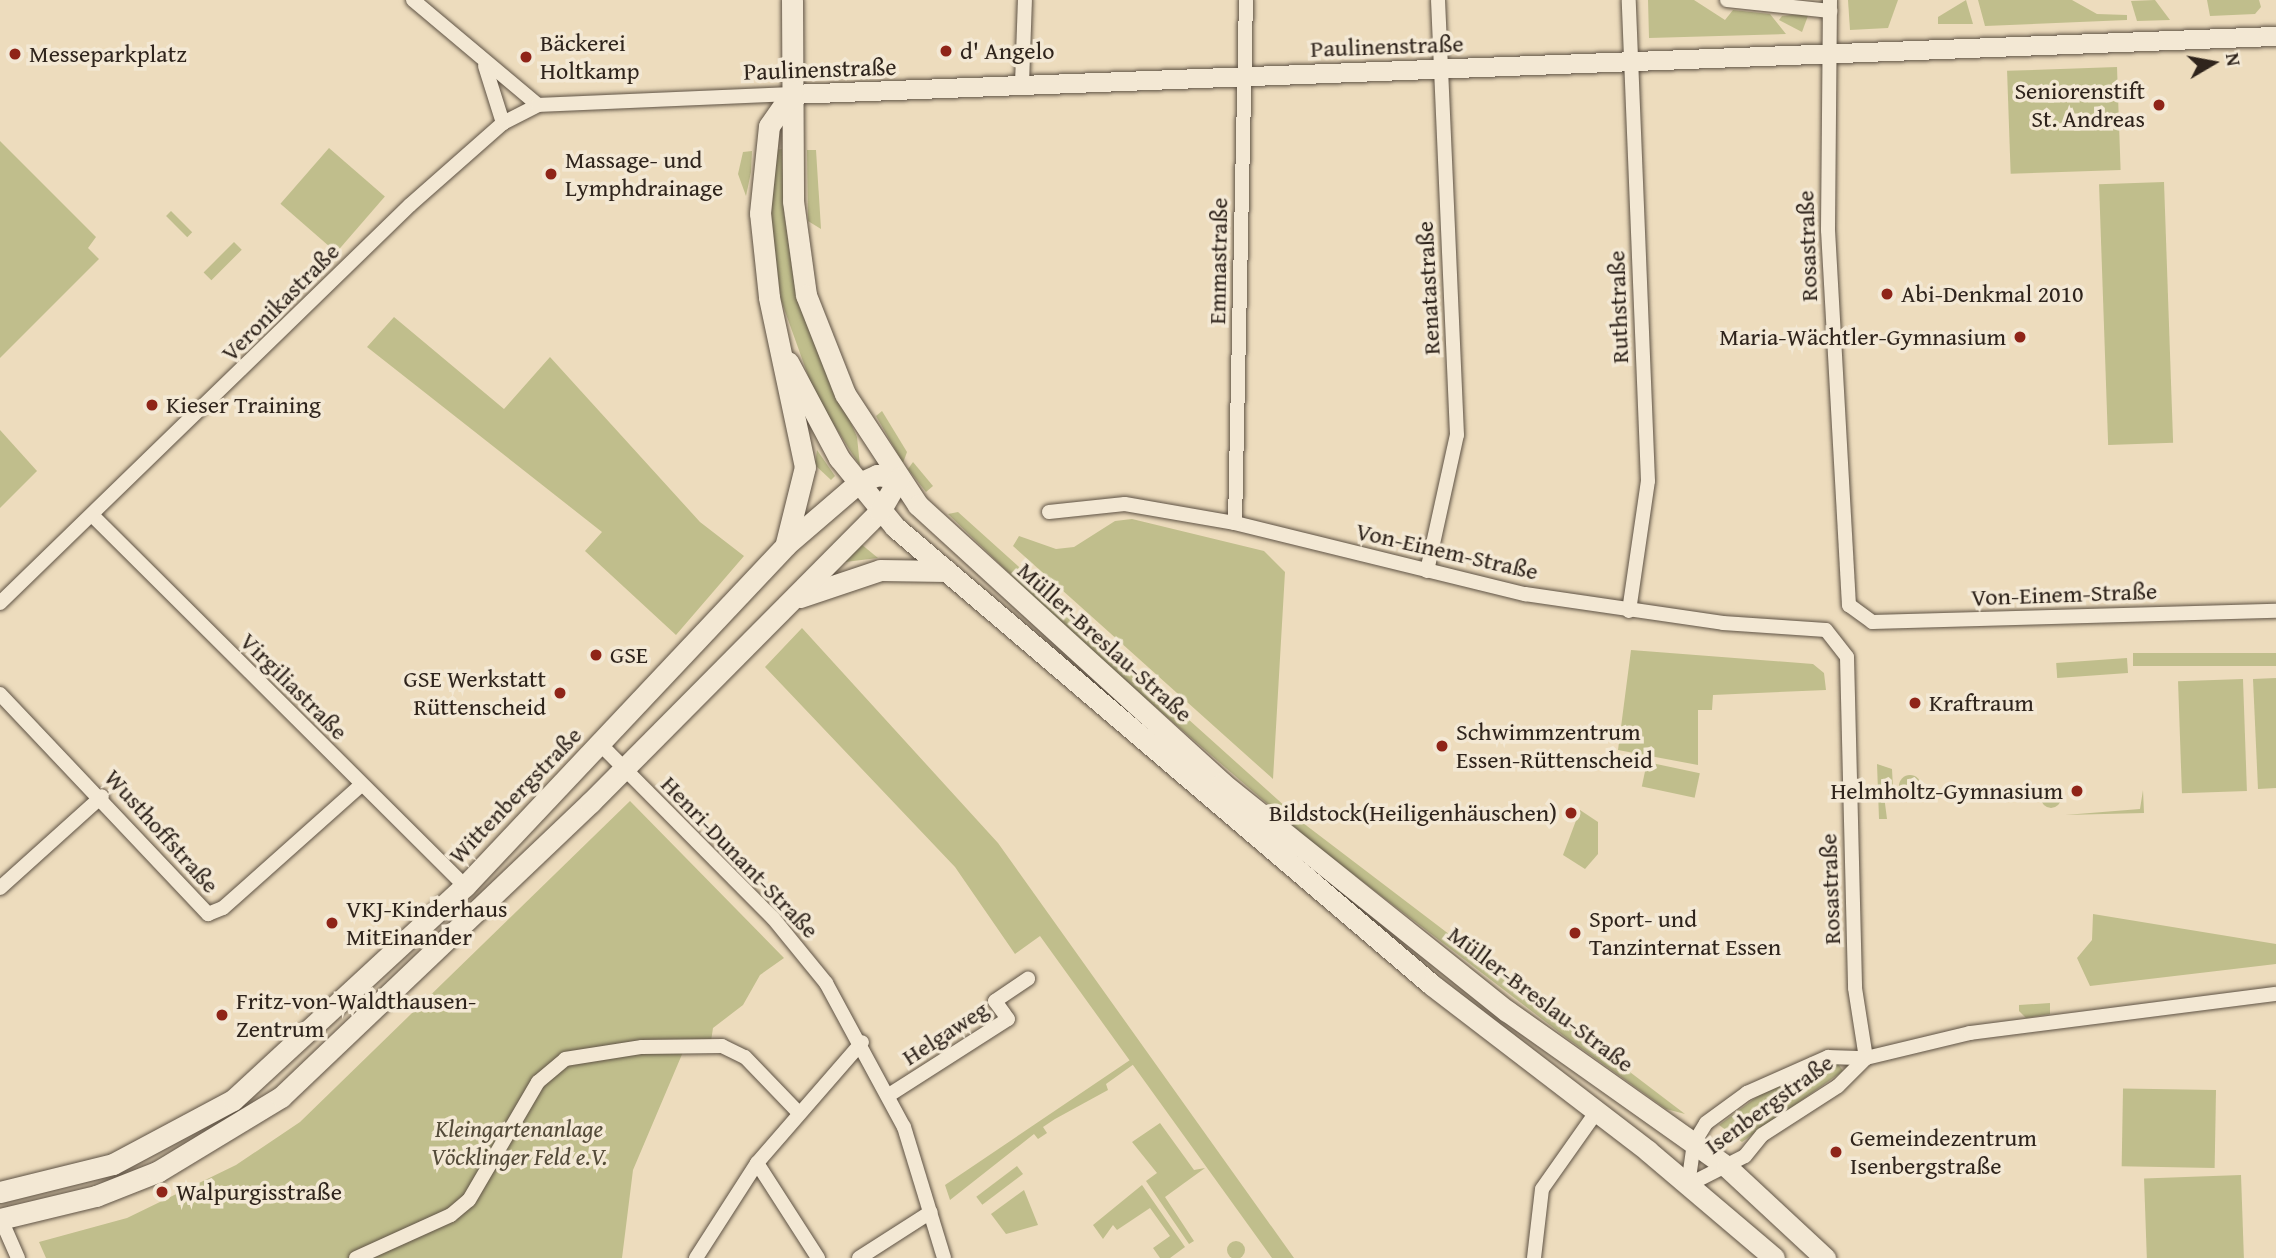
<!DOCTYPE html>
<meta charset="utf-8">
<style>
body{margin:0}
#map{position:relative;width:2276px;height:1258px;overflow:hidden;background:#eddcbd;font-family:"Gentium Book Plus",serif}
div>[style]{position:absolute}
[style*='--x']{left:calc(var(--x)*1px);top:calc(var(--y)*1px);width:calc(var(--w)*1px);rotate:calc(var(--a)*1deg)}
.green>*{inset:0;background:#c0be8c;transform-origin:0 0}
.round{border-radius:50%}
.roads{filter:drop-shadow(0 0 2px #5e5244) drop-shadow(0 0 2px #5e5244)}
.minor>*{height:14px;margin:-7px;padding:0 7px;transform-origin:7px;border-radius:7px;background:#f3e8d4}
.tertiary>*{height:19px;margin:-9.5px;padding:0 9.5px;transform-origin:9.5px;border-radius:9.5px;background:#f3e8d4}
.secondary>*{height:21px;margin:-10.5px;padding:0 10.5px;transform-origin:10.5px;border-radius:10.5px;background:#f3e8d4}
.dots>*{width:19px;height:19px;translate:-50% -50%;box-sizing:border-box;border:4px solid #f3e8d4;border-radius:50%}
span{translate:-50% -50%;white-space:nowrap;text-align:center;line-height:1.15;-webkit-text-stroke:7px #f3e8d4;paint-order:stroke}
.poi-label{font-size:24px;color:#2f241c}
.left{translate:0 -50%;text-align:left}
.right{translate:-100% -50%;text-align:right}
.street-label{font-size:24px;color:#2f241c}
.park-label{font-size:24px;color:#534a38;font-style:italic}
.north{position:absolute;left:2178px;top:28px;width:70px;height:70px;-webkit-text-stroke:5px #f3e8d4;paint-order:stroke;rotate:80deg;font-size:19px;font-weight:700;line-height:28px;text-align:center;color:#2f241c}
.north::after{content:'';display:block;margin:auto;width:24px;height:32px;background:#2f241c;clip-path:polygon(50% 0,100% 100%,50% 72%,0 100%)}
</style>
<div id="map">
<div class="green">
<div style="clip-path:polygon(1648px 0,1694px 0,1725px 20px,1733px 10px,1770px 14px,1786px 34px,1649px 38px)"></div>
<div style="clip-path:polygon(1848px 0,1898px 0,1888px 28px,1850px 30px)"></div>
<div style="clip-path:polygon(1966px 0,1973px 24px,1938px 24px,1938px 17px)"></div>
<div style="clip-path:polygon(1978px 0,2072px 0,2097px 14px,2127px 15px,2127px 20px,1985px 26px)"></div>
<div style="clip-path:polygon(2155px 0,2170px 20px,2137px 21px,2131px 1px)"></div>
<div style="clip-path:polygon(2207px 0,2259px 0,2261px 7px,2255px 14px,2210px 16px)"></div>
<div style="clip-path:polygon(1809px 13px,1802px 32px,1779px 20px,1782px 16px)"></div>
<div style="left:2117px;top:67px;width:103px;height:110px;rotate:88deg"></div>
<div style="clip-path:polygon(0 141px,96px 237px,88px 248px,99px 259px,0 358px)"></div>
<div style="left:329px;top:148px;width:74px;height:74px;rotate:41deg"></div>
<div style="clip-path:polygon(782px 149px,784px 213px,799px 304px,857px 437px,860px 466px,815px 395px,781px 300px,771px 220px,775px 150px)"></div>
<div style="clip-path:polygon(807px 150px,816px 150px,821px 229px,808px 221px)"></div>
<div style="clip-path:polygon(752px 151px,751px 172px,746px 196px,738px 174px,743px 152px)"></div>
<div style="left:2164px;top:182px;width:261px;height:65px;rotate:88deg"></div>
<div style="left:171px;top:211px;width:30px;height:7px;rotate:45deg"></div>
<div style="left:234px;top:242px;width:11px;height:43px;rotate:45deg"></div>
<div style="clip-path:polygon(394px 317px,504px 409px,550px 357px,700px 522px,744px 556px,676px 635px,585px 551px,602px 532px,367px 347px)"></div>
<div style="clip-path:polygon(882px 411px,907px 452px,903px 463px,876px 416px)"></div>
<div style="clip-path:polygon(0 430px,37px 471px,0 508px)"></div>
<div style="clip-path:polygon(817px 450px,835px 476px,831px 480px,815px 465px)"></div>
<div style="clip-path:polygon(913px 462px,933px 486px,926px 492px,908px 469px)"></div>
<div style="clip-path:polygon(958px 512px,1307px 826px,1685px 1114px,1666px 1109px,1568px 1039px,1315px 845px,1079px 641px,948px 514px)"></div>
<div style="clip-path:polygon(1132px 519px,1264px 551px,1285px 572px,1273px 779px,1013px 546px,1019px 536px,1056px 549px,1074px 547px,1115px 521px)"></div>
<div style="clip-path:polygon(861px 544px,878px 558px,845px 562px)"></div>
<div style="clip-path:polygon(802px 628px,998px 843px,1294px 1258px,1272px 1258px,1040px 936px,1015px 954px,955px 867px,765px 667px)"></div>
<div style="clip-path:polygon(1631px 650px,1813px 664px,1824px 673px,1826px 690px,1713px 695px,1712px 710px,1698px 710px,1698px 765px,1618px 750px)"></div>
<div style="left:2276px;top:653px;width:13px;height:143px;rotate:90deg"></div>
<div style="left:2127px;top:658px;width:15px;height:71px;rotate:86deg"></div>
<div style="clip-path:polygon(2276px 678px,2276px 788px,2258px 789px,2253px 679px)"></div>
<div style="left:2243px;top:679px;width:112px;height:65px;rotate:88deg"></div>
<div style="left:1647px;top:762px;width:54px;height:25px;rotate:12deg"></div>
<div style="clip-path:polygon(1877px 764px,1892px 769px,1893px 788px,1883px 788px,1887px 819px,1879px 819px)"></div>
<div class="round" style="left:1899px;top:775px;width:22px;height:22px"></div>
<div class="round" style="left:2041px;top:788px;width:20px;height:20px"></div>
<div style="clip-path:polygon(2143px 790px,2144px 813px,2065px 815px,2140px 809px)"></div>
<div style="clip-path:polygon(630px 801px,784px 958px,760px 975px,743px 1005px,713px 1028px,710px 1048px,683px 1052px,633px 1170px,622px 1258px,46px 1258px,39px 1242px,127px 1218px,236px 1165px,300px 1122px)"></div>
<div style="clip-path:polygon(1580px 810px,1598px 822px,1598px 854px,1585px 869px,1563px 855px)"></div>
<div style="clip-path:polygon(2093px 914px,2276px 944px,2276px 964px,2090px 986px,2077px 958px,2092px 940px)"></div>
<div style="clip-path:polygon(2050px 1003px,2050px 1014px,2026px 1018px,2019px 1011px,2019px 1005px)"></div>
<div style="clip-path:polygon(1130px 1060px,1134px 1064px,1106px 1084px,1108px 1090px,1055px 1119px,1043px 1127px,1047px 1133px,1038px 1139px,1034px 1134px,950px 1200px,945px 1185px)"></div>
<div style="clip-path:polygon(1837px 1062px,1843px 1071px,1742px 1142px,1719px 1125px,1762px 1093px)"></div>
<div style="left:2216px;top:1090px;width:78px;height:93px;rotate:91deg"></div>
<div style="clip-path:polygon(1160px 1123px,1194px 1170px,1205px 1168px,1165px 1197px,1194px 1241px,1189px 1244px,1146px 1181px,1157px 1173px,1132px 1142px)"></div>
<div style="left:1017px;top:1166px;width:10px;height:51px;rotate:53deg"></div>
<div style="left:2241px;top:1175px;width:83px;height:97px;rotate:88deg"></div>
<div style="clip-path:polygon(1142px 1185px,1185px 1247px,1170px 1258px,1160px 1258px,1153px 1248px,1170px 1236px,1150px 1208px,1117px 1230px,1113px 1225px,1103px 1239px,1093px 1225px)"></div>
<div style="clip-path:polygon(1024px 1190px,1038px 1225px,1006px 1234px,991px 1214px)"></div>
<div class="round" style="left:1227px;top:1241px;width:18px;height:18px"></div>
</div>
<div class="roads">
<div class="minor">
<div style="--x:413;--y:0;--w:163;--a:40"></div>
<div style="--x:1727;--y:0;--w:104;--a:6.1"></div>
<div style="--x:1830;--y:0;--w:230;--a:90.5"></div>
<div style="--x:1828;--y:230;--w:376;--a:86.8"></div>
<div style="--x:1849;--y:605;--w:29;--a:36"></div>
<div style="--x:1872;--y:622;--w:404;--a:-1.6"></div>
<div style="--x:485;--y:66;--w:60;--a:72.5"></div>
<div style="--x:1022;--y:84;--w:84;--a:-88"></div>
<div style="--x:1049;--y:512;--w:76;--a:-6"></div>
<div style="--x:1125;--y:504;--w:112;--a:9.8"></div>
<div style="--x:1235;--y:523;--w:299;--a:13.8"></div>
<div style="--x:1525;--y:594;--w:200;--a:8.3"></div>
<div style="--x:1723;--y:623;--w:103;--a:3.9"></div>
<div style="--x:1826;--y:630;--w:34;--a:52"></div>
<div style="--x:1847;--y:657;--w:331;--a:88.6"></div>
<div style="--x:1855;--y:988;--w:71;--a:81.1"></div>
<div style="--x:92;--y:515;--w:526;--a:44.85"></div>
<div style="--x:1235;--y:523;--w:523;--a:-88.8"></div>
<div style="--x:1427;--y:571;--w:139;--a:-77.6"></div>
<div style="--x:1457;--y:435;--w:435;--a:-92.5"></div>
<div style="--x:0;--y:603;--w:571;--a:-44.15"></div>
<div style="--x:410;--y:205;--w:124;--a:-41.4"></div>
<div style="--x:503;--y:123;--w:39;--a:-27"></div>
<div style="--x:538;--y:105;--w:253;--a:-2.5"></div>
<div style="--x:1629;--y:611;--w:131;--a:-81.7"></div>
<div style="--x:1648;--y:481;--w:481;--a:-92.3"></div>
<div style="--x:0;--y:694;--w:303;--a:46.6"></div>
<div style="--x:208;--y:914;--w:16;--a:-22"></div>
<div style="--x:223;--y:908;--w:185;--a:-41.7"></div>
<div style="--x:600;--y:744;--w:245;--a:45.2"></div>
<div style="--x:773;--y:918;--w:84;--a:50.8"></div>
<div style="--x:826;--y:983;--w:164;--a:61.6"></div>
<div style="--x:904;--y:1127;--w:137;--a:73"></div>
<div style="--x:0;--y:888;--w:137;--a:-42"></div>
<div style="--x:889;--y:1095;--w:141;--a:-32.6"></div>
<div style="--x:1008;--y:1019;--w:22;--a:-126"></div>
<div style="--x:995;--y:1001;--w:40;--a:-34"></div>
<div style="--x:757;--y:1163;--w:113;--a:57.3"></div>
<div style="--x:1688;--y:1185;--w:42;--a:-81.9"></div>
<div style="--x:1694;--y:1143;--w:23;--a:-59"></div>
<div style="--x:1706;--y:1123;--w:51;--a:-36.2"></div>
<div style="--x:1747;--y:1093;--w:89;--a:-24"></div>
<div style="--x:1828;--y:1057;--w:38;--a:2"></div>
<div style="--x:1866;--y:1058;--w:107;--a:-13.5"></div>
<div style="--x:1970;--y:1033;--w:308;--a:-7.3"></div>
<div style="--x:1688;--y:1185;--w:64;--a:-27"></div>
<div style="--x:1745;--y:1156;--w:27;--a:-51"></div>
<div style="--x:1762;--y:1135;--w:90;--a:-32.8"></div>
<div style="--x:1838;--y:1086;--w:40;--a:-45"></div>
<div style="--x:0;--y:1217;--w:45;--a:66.3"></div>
<div style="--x:356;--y:1258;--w:104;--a:-24.4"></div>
<div style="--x:451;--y:1215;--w:23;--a:-40"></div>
<div style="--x:469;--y:1200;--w:137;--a:-59.7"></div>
<div style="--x:538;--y:1082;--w:35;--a:-40"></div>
<div style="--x:565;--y:1059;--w:78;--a:-8.9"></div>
<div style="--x:642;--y:1047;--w:80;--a:-0.7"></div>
<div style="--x:722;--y:1046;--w:25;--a:26"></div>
<div style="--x:745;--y:1057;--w:76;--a:46.1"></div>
<div style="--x:696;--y:1258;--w:113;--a:-57.3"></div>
<div style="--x:757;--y:1163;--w:160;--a:-49"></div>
<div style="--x:859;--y:1258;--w:85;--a:-32.6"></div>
<div style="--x:1534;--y:1258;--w:69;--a:-83.4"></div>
<div style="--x:1542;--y:1189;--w:95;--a:-54.8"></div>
</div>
<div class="tertiary">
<div style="--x:791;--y:94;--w:1486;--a:-2.24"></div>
</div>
<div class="secondary">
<div style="--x:792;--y:0;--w:201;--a:89.7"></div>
<div style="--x:793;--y:201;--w:95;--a:82.1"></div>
<div style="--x:806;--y:295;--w:106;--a:68.5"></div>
<div style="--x:845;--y:394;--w:133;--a:56.7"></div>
<div style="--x:918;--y:505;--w:412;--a:42.4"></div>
<div style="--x:1222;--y:783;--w:365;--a:38.7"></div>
<div style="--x:1507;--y:1011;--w:270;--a:35.3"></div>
<div style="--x:1727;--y:1167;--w:134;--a:42.9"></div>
<div style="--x:788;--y:362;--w:109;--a:62"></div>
<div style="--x:839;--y:458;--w:89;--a:50.9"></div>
<div style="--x:895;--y:527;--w:706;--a:40.46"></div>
<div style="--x:1432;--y:985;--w:272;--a:37.5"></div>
<div style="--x:1648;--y:1151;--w:165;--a:40.3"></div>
<div style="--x:786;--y:543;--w:78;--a:-76"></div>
<div style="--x:805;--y:467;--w:174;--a:-102"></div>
<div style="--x:769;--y:297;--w:84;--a:-96.1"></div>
<div style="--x:760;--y:213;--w:87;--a:-84.1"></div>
<div style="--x:769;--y:126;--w:39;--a:-55"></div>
<div style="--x:800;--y:597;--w:84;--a:-18.6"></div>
<div style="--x:880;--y:570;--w:67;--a:0.9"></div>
<div style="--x:0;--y:1192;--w:116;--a:-13.9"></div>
<div style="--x:113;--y:1164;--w:136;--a:-28.1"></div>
<div style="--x:233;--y:1100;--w:316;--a:-42.7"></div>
<div style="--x:465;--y:886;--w:468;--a:-46.7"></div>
<div style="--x:786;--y:545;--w:94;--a:-40.7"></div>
<div style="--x:857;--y:484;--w:22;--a:-24"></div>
<div style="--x:877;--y:475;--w:22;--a:8"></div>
<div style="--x:0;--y:1219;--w:99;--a:-13.5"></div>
<div style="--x:96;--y:1196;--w:66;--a:-21.5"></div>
<div style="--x:157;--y:1172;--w:145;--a:-31.2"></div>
<div style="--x:281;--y:1097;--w:427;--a:-43.6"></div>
<div style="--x:590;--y:803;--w:412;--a:-45.2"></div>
<div style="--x:880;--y:511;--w:38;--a:-60"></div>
</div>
</div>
<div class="dots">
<div style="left:946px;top:51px;background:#8f2418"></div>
<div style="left:15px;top:54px;background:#8f2418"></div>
<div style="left:526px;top:57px;background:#8f2418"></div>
<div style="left:2159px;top:105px;background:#8f2418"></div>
<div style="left:551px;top:174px;background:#8f2418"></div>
<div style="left:1887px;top:294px;background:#8f2418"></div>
<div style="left:2020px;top:337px;background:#8f2418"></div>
<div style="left:152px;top:405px;background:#8f2418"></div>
<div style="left:596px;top:655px;background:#8f2418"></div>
<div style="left:560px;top:693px;background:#8f2418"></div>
<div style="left:1915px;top:703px;background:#8f2418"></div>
<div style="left:1442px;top:746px;background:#8f2418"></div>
<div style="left:2077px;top:791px;background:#8f2418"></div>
<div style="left:1571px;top:813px;background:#8f2418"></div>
<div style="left:332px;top:923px;background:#8f2418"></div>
<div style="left:1575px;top:933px;background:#8f2418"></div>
<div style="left:222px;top:1015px;background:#8f2418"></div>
<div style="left:1836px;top:1152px;background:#8f2418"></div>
<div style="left:162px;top:1192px;background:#8f2418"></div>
</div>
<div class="poi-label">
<span class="left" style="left:540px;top:57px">Bäckerei<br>Holtkamp</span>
<span class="left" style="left:960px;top:51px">d' Angelo</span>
<span class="left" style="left:29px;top:54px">Messeparkplatz</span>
<span class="right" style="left:2145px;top:105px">Seniorenstift<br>St. Andreas</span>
<span class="left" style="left:565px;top:174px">Massage- und<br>Lymphdrainage</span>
<span class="left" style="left:1901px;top:294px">Abi-Denkmal 2010</span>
<span class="right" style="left:2006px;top:337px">Maria-Wächtler-Gymnasium</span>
<span class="left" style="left:166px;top:405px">Kieser Training</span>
<span class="left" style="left:610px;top:655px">GSE</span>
<span class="right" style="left:546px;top:693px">GSE Werkstatt<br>Rüttenscheid</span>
<span class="left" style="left:1929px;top:703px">Kraftraum</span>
<span class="left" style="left:1456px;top:746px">Schwimmzentrum<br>Essen-Rüttenscheid</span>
<span class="right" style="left:2063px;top:791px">Helmholtz-Gymnasium</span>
<span class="right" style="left:1557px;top:813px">Bildstock(Heiligenhäuschen)</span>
<span class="left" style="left:346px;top:923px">VKJ-Kinderhaus<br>MitEinander</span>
<span class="left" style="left:1589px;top:933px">Sport- und<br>Tanzinternat Essen</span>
<span class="left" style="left:236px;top:1015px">Fritz-von-Waldthausen-<br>Zentrum</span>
<span class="left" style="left:1850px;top:1152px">Gemeindezentrum<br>Isenbergstraße</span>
<span class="left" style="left:176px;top:1192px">Walpurgisstraße</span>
</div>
<div class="street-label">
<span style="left:1387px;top:46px;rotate:-2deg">Paulinenstraße</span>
<span style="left:820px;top:69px;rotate:-2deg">Paulinenstraße</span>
<span style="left:1807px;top:246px;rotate:-92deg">Rosastraße</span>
<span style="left:1218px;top:261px;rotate:-89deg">Emmastraße</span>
<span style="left:1428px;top:288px;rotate:-93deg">Renatastraße</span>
<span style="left:280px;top:302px;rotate:-45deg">Veronikastraße</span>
<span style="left:1618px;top:307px;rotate:-92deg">Ruthstraße</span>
<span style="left:1447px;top:551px;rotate:13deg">Von-Einem-Straße</span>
<span style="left:2064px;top:594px;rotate:-2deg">Von-Einem-Straße</span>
<span style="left:1105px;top:642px;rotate:42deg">Müller-Breslau-Straße</span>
<span style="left:294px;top:686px;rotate:45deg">Virgiliastraße</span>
<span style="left:515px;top:795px;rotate:-46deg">Wittenbergstraße</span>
<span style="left:162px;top:831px;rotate:48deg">Wusthoffstraße</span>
<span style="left:740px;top:857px;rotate:46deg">Henri-Dunant-Straße</span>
<span style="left:1830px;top:889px;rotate:-92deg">Rosastraße</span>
<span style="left:1541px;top:999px;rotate:37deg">Müller-Breslau-Straße</span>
<span style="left:945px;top:1033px;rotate:-33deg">Helgaweg</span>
<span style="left:1769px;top:1104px;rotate:-36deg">Isenbergstraße</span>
</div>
<div class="park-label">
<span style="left:519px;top:1143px">Kleingartenanlage<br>Vöcklinger Feld e.V.</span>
</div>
<div class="north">N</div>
</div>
